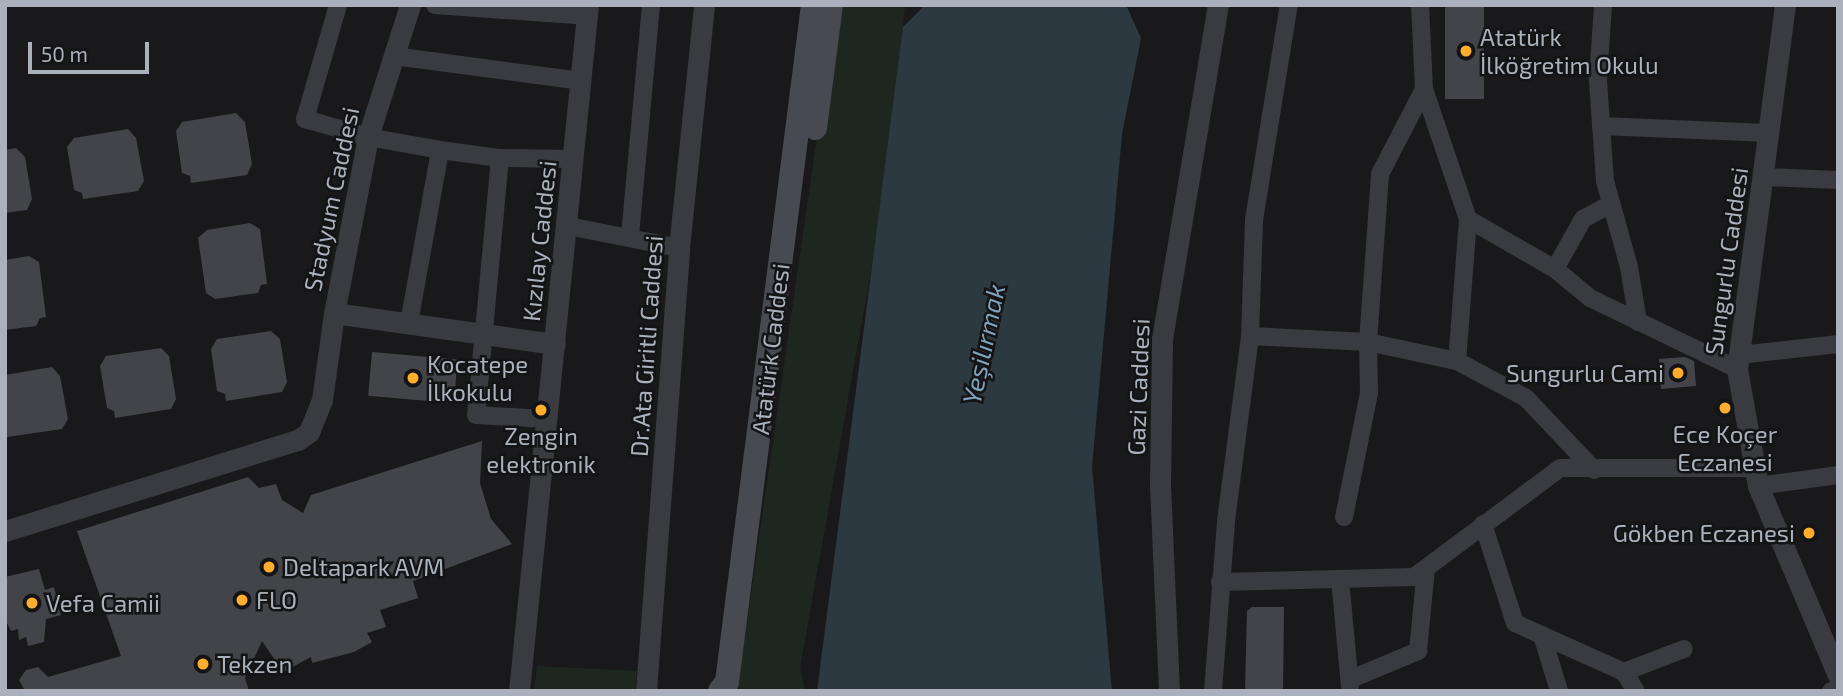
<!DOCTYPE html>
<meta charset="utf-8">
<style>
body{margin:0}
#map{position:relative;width:1843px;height:696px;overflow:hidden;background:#19191b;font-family:"Exo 2",sans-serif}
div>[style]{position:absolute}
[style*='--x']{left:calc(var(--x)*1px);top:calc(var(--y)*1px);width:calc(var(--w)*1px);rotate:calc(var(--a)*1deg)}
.green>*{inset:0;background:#1e271f}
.water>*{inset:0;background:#2d3941}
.building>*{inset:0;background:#434449;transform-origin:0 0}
.minor>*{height:18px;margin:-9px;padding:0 9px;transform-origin:9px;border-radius:9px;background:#393b41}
.tertiary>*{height:21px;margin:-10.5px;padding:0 10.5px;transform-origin:10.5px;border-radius:10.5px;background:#393b41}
.secondary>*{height:24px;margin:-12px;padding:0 12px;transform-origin:12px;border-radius:12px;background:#474a51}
.dots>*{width:19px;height:19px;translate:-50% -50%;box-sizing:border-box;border:4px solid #141416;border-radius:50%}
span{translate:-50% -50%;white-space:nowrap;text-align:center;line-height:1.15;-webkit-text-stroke:5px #141416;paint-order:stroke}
.poi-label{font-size:24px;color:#aab1bc}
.left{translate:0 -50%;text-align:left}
.right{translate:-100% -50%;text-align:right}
.street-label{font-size:24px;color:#aab1bc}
.water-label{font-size:26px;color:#7fa1b9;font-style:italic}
.frame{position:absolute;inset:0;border:7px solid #aab1bc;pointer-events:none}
.scale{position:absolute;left:28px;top:42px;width:121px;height:32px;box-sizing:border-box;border:4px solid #aab1bc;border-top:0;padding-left:9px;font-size:21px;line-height:24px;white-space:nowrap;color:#aab1bc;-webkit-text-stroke:5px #141416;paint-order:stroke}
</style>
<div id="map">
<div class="green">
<div style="clip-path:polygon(836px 5px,905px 5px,891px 159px,800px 668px,805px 691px,737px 691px)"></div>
<div style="clip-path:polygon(537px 666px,637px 671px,635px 691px,534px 691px)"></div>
</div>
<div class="water">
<div style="clip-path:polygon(925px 5px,1126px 5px,1141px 38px,1122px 134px,1092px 467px,1112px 691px,817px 691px,903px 27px)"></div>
</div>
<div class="building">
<div style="left:1445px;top:5px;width:39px;height:94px"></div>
<div style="clip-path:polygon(236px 113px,245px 122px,252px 164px,247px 175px,191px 183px,190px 176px,182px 173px,176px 131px,182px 122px)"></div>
<div style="clip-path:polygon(128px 129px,136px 138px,144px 181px,138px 191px,83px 199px,82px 193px,74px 190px,67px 147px,74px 138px)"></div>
<div style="clip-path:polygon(16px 148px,25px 157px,32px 199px,27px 210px,5px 213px,5px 150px)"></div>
<div style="clip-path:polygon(250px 223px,260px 229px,267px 284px,261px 285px,258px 293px,215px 299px,206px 293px,198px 238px,207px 230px)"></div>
<div style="clip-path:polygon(29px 256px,39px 262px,46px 317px,40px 318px,36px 326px,5px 330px,5px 260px)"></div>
<div style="clip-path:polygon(271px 331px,280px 339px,287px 382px,282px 392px,226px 401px,225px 394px,217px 391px,211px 349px,217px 339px)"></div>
<div style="clip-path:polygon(161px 348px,169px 356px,176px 399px,171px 409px,115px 418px,114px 411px,107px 408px,100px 366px,106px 356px)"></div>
<div style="left:372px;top:352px;width:86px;height:44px;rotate:5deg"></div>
<div style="clip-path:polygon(1685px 357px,1694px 361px,1696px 386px,1661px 389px,1659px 359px)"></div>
<div style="clip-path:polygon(52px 367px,60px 376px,68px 419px,62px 429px,7px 437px,5px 375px)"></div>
<div style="clip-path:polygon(482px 441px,480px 483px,491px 519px,512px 544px,413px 581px,418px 598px,380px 610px,386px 627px,367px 633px,372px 642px,354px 652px,312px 663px,311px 657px,283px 672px,262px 641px,245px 678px,249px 691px,25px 691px,19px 680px,26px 670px,38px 667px,48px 677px,121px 656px,77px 531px,248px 477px,259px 488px,276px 484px,282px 500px,303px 513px,311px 495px)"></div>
<div style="clip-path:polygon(39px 569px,45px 590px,54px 587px,61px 615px,46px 619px,44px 642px,28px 646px,26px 637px,19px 640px,18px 629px,11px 631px,5px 619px,5px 577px)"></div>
<div style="clip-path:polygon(1252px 607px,1284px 607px,1283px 691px,1245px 691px,1247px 611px)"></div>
</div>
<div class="minor">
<div style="--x:338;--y:5;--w:119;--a:106.1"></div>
<div style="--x:305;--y:119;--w:66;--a:15.9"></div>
<div style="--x:368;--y:137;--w:73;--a:10.2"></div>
<div style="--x:440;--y:150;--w:61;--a:7.6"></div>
<div style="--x:500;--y:158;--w:74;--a:0.8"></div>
<div style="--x:435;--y:5;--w:152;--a:4.1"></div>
<div style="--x:1603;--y:5;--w:76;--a:93.8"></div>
<div style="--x:1598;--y:81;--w:100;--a:86"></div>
<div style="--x:1605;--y:181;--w:89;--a:74.4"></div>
<div style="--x:1629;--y:267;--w:56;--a:80.7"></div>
<div style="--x:394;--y:56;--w:189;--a:7.6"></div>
<div style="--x:1424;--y:89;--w:137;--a:71.3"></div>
<div style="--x:1468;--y:219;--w:142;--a:94.4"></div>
<div style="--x:1601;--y:126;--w:168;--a:2.4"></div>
<div style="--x:500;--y:158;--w:258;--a:95.3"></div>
<div style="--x:476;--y:415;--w:70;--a:3.3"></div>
<div style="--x:1764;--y:177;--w:74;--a:2.3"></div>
<div style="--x:1468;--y:219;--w:100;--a:29.9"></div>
<div style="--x:1555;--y:269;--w:45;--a:39.6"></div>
<div style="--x:1590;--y:298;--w:163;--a:25.8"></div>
<div style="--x:568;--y:226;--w:113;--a:11.2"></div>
<div style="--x:630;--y:236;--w:232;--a:-84.8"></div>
<div style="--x:1555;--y:269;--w:57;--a:-60.8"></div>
<div style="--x:1583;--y:219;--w:32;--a:-28"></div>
<div style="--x:409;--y:323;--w:176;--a:-79.8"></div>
<div style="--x:1250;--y:336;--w:118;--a:2.9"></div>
<div style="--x:1368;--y:342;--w:91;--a:12.1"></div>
<div style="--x:1457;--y:361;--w:78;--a:28.2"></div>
<div style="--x:1526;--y:398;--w:99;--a:46.6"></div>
<div style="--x:1739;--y:355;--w:100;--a:-6.3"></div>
<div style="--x:1758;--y:486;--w:81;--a:-7.8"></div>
<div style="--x:1344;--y:517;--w:126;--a:-78.6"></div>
<div style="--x:1369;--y:393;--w:51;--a:-91.1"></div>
<div style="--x:1368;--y:342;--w:168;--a:-85.9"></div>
<div style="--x:1380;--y:174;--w:96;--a:-62.6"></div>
<div style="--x:1424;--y:89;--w:84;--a:-92.7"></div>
<div style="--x:1483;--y:524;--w:104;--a:72.1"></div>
<div style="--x:1515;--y:623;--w:120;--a:24.2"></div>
<div style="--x:1624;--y:672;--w:22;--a:58"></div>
<div style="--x:1340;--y:579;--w:108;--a:84.7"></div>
<div style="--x:1220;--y:582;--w:194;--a:-1.5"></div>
<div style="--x:1414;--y:577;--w:182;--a:-36.7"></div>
<div style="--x:1560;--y:468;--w:193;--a:0"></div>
<div style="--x:1542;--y:635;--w:59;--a:73.1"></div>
<div style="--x:1624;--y:672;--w:64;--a:-21"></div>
<div style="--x:1351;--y:679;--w:73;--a:-22.7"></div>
<div style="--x:1418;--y:651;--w:83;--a:-84.5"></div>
<div style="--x:1213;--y:691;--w:170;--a:-85.6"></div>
<div style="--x:1226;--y:521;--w:187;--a:-82.6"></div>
<div style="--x:1250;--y:336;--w:116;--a:-88"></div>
<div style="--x:1254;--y:220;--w:218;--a:-80.8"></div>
<div style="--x:1831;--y:691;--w:8;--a:-23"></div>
</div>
<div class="tertiary">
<div style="--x:410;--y:5;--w:139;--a:107.7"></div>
<div style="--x:368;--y:137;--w:179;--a:100.9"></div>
<div style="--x:334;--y:313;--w:223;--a:8"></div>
<div style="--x:1785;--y:5;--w:367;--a:97.5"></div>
<div style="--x:1737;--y:369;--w:119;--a:79.8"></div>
<div style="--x:1758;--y:486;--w:205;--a:67.1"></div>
<div style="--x:5;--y:531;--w:307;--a:-17.3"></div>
<div style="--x:298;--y:440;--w:14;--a:-36"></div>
<div style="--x:309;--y:432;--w:35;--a:-68"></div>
<div style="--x:322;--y:400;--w:88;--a:-82.1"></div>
<div style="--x:519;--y:691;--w:689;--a:-84.26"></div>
<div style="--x:646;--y:691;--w:444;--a:-85.7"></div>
<div style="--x:679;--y:248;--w:244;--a:-84.1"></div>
<div style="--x:1169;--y:691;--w:206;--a:-92.5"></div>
<div style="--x:1160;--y:485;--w:146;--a:-89.2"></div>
<div style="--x:1162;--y:339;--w:339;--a:-80.5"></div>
</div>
<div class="secondary">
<div style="--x:815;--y:128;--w:124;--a:-82.6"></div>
<div style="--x:720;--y:691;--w:11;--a:-52"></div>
<div style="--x:727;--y:682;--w:682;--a:-82.76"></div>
</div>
<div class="dots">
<div style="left:1466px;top:51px;background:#ffad2d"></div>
<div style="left:1678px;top:373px;background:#ffad2d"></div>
<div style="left:413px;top:378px;background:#ffad2d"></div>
<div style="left:1725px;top:408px;background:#ffad2d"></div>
<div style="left:541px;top:410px;background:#ffad2d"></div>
<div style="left:1809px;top:533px;background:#ffad2d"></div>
<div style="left:269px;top:567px;background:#ffad2d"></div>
<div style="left:242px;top:600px;background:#ffad2d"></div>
<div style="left:32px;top:603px;background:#ffad2d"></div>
<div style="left:203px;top:664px;background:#ffad2d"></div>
</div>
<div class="poi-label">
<span class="left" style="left:1480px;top:51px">Atatürk<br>İlköğretim Okulu</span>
<span class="left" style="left:427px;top:378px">Kocatepe<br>İlkokulu</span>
<span class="right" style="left:1664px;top:373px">Sungurlu Cami</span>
<span style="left:1725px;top:448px">Ece Koçer<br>Eczanesi</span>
<span style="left:541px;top:450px">Zengin<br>elektronik</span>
<span class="right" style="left:1795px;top:533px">Gökben Eczanesi</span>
<span class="left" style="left:283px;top:567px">Deltapark AVM</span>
<span class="left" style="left:256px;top:600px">FLO</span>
<span class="left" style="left:46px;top:603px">Vefa Camii</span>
<span class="left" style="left:217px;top:664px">Tekzen</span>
</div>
<div class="street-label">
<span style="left:331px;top:199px;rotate:-78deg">Stadyum Caddesi</span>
<span style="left:539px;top:241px;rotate:-84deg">Kızılay Caddesi</span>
<span style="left:1726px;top:261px;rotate:-82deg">Sungurlu Caddesi</span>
<span style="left:646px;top:346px;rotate:-86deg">Dr.Ata Giritli Caddesi</span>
<span style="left:770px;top:349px;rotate:-83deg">Atatürk Caddesi</span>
<span style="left:1138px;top:387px;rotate:-88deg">Gazi Caddesi</span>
</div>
<div class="water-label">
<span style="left:983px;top:344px;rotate:-78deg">Yeşilırmak</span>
</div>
<div class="frame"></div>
<div class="scale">50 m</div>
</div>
